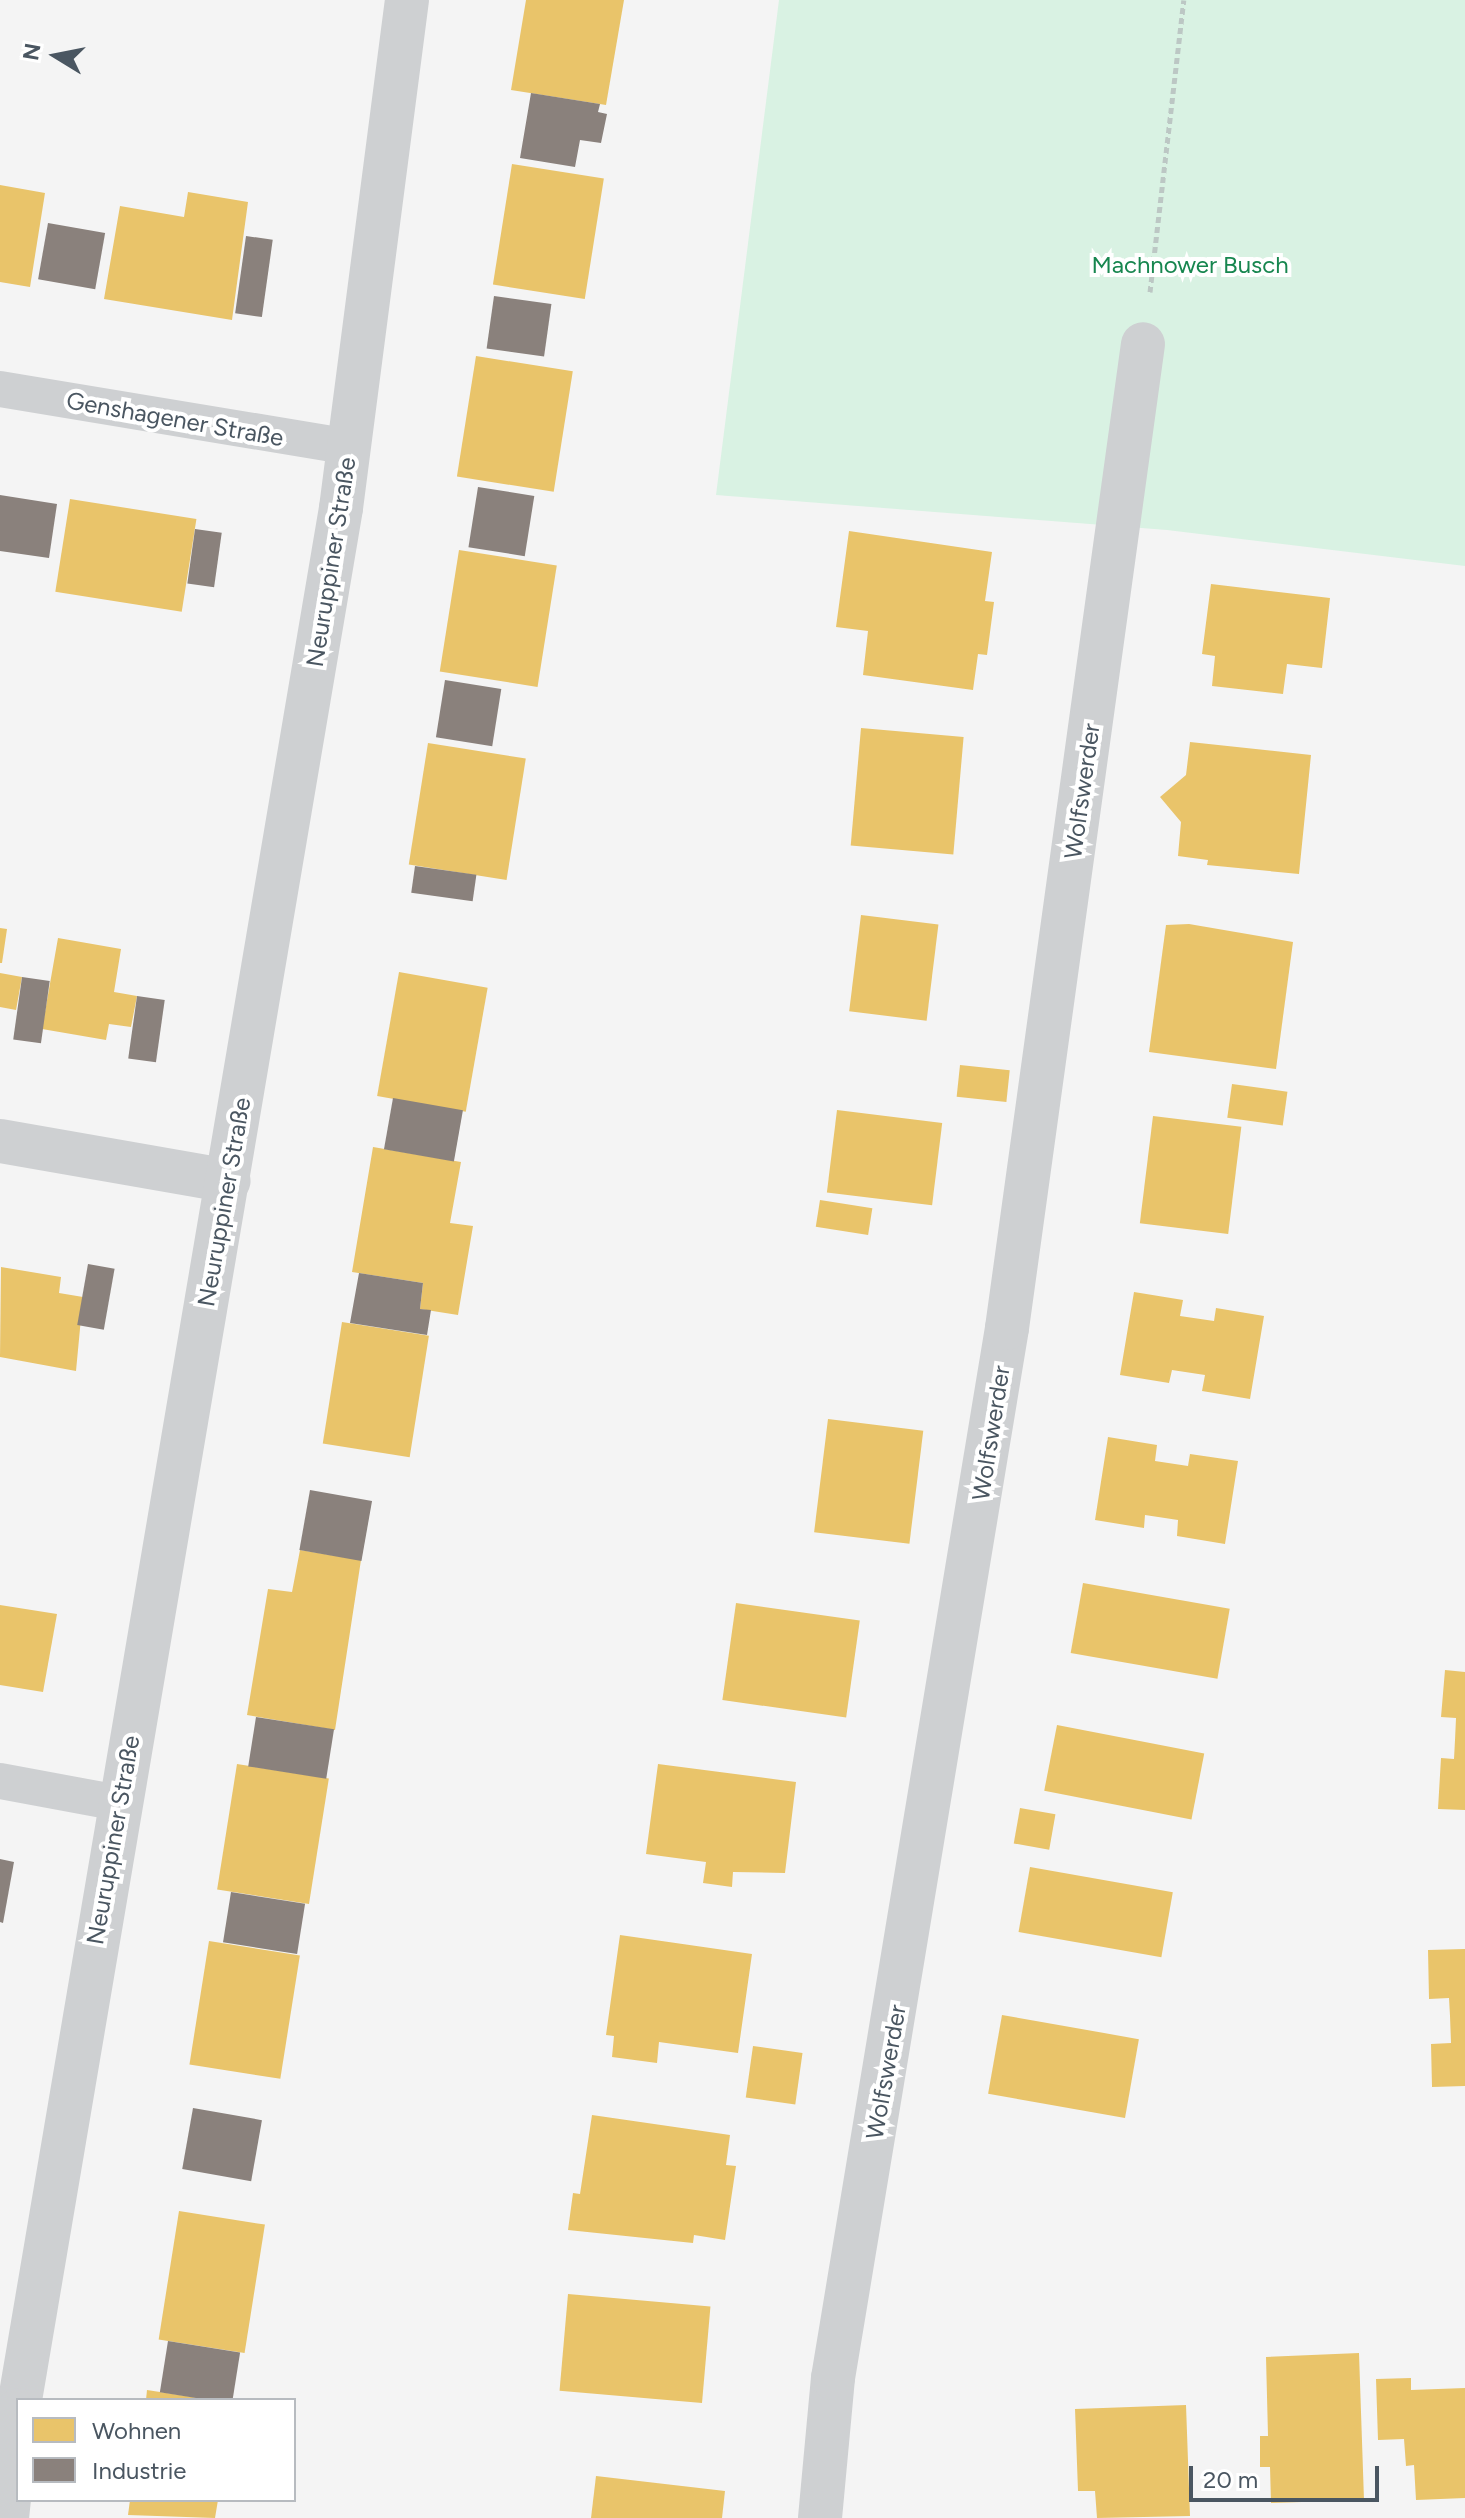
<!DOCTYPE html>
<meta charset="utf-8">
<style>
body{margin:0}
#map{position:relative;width:1465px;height:2518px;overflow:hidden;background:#f4f4f4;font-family:Figtree,sans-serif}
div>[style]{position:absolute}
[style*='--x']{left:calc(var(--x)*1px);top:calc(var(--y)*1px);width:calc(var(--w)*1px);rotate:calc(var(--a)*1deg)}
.green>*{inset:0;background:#d9f2e3}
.homes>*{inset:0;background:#e9c46a;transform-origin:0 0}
.industry>*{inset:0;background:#8a817c;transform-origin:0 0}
.path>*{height:5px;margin-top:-2.5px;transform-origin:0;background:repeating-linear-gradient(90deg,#bcc7c4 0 6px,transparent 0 10px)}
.lane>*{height:36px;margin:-18px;padding:0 18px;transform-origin:18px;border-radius:18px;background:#ced0d2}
.street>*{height:44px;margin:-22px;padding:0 22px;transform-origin:22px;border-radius:22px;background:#ced0d2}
span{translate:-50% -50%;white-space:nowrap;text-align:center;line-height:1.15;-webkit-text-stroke:8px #fff;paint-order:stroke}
.park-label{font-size:24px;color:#17864f}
.street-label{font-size:24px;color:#4a5661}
.legend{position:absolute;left:16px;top:2398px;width:280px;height:104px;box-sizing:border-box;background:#fff;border:2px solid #b7bbc0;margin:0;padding:10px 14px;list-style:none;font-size:24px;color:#4a5661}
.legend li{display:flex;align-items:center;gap:16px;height:40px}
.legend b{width:40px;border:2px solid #b7bbc0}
.north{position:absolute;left:16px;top:16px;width:80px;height:80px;-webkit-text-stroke:6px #fff;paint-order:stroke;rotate:280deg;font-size:22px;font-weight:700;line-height:32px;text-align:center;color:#4a5661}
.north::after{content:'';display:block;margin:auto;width:28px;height:36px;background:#4a5661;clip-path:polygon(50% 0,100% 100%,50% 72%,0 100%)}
.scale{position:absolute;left:1189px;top:2466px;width:190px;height:36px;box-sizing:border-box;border:4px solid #4a5661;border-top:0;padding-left:10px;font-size:24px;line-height:28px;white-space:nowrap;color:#4a5661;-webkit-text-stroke:6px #fff;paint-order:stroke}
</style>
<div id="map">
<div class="green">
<div style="clip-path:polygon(779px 0,1465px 0,1465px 566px,1167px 530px,716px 495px)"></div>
</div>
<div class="homes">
<div style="clip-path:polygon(526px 0,624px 0,606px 105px,511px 90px)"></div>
<div style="left:512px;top:164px;width:93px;height:122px;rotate:9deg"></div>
<div style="clip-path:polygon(0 185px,45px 193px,30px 287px,0 282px)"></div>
<div style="clip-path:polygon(188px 192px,248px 202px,232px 320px,104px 299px,120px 206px,184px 217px)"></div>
<div style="left:476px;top:356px;width:98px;height:122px;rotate:9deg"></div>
<div style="left:70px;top:499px;width:128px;height:94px;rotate:9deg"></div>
<div style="clip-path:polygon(849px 531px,992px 552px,985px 601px,994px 602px,987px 655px,978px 654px,973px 690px,863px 675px,868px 631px,836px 627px)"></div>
<div style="left:459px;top:550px;width:99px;height:123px;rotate:9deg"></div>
<div style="clip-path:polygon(1211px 584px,1330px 598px,1322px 668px,1287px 664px,1283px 694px,1212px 686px,1215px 656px,1202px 654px)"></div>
<div style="left:861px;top:728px;width:103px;height:118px;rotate:5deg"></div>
<div style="clip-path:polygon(1190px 742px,1311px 755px,1299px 874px,1207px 865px,1208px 860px,1178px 856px,1181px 822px,1160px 797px,1186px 775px)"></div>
<div style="left:428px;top:743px;width:99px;height:123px;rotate:9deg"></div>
<div style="left:861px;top:915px;width:78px;height:97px;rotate:7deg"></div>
<div style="clip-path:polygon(1189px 924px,1293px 942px,1276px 1069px,1149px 1052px,1166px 925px)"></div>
<div style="clip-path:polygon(0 928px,7px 929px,2px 963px,0 963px)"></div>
<div style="clip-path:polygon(58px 938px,121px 949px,114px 992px,137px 996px,131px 1027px,109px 1024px,106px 1040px,42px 1029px)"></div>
<div style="left:399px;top:972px;width:90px;height:126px;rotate:10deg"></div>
<div style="clip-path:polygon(0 973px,22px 977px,16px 1010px,0 1007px)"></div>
<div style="left:960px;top:1065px;width:50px;height:32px;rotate:6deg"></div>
<div style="left:1232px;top:1084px;width:56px;height:34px;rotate:8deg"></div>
<div style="left:837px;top:1110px;width:106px;height:83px;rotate:7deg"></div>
<div style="left:1153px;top:1116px;width:89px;height:108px;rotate:7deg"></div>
<div style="clip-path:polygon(373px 1147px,461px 1162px,450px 1223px,473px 1226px,458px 1315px,420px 1309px,423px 1283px,352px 1272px)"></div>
<div style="left:820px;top:1200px;width:53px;height:27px;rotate:9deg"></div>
<div style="clip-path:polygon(1px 1267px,61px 1277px,59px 1293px,83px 1297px,76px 1371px,0 1357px)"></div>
<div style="clip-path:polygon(1134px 1292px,1183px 1300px,1180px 1316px,1214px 1321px,1216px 1308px,1264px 1316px,1250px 1399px,1202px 1391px,1205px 1375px,1172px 1370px,1169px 1383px,1120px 1375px)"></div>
<div style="left:342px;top:1322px;width:88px;height:123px;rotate:9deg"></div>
<div style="left:828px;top:1419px;width:96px;height:114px;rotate:7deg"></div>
<div style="clip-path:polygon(1108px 1437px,1157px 1445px,1155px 1461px,1188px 1466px,1190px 1454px,1238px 1461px,1225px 1544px,1177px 1536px,1178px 1520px,1145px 1515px,1144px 1528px,1095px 1520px)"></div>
<div style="clip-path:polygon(300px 1550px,361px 1560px,335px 1730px,247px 1715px,268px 1589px,292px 1592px)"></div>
<div style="left:1083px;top:1583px;width:149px;height:71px;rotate:10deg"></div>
<div style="left:736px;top:1603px;width:125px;height:98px;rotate:8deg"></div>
<div style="clip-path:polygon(0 1605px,57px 1614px,43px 1692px,0 1685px)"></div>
<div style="clip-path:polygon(1445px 1670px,1465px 1672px,1465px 1810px,1438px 1809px,1441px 1758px,1454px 1759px,1455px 1740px,1456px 1718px,1441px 1717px)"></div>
<div style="left:1057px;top:1725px;width:150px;height:67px;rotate:11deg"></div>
<div style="left:237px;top:1764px;width:93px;height:127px;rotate:9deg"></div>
<div style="clip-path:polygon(658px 1764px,796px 1782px,785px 1873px,733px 1872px,732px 1887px,703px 1883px,706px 1862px,646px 1854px)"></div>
<div style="left:1020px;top:1808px;width:36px;height:36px;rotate:10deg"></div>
<div style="left:1030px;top:1867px;width:145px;height:66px;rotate:10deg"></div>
<div style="clip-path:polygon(620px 1935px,752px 1954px,738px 2053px,659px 2042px,657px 2063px,612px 2057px,614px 2036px,606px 2035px)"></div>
<div style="left:209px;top:1941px;width:92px;height:125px;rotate:9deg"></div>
<div style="clip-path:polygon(1465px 1949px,1465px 2086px,1432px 2087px,1431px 2044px,1451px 2043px,1450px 2016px,1449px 1998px,1429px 1999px,1428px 1950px)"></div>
<div style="left:1002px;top:2015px;width:139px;height:80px;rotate:10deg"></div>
<div style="left:753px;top:2046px;width:50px;height:52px;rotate:8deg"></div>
<div style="clip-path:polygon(592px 2115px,730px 2135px,726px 2165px,736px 2166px,725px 2240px,694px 2235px,693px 2243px,568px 2230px,573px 2193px,580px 2194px)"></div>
<div style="left:179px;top:2211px;width:87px;height:130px;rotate:9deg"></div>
<div style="left:568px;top:2294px;width:143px;height:97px;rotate:5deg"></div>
<div style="clip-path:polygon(1359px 2353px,1364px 2500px,1271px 2503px,1270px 2467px,1260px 2467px,1260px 2436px,1268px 2436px,1266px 2357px)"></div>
<div style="clip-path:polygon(1411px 2378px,1411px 2390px,1465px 2388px,1465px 2498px,1416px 2500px,1414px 2465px,1406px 2466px,1404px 2439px,1378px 2440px,1376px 2379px)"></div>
<div style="clip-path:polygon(147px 2390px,199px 2398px,199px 2400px,146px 2400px)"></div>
<div style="clip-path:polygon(1186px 2405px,1190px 2516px,1097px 2518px,1095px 2491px,1078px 2491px,1075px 2409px)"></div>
<div style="clip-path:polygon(596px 2476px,725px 2491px,722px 2518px,591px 2518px)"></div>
<div style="clip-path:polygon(130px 2500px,218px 2500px,215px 2518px,128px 2515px)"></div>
</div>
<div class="industry">
<div style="clip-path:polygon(531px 93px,600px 104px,598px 112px,607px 114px,601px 143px,580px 140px,575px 167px,520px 158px)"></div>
<div style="left:48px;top:223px;width:58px;height:57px;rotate:10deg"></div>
<div style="left:246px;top:236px;width:27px;height:78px;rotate:8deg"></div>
<div style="left:494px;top:296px;width:58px;height:53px;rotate:8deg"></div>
<div style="left:478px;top:487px;width:57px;height:61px;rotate:9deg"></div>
<div style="clip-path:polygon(0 495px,57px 504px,49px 558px,0 551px)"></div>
<div style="left:195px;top:529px;width:27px;height:55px;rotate:8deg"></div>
<div style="left:445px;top:680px;width:57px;height:58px;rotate:9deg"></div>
<div style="left:415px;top:866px;width:62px;height:27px;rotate:8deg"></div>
<div style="left:22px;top:977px;width:28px;height:63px;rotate:8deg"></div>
<div style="left:137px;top:996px;width:28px;height:63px;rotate:8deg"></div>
<div style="left:393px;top:1098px;width:71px;height:52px;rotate:10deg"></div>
<div style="left:88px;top:1264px;width:27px;height:62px;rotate:10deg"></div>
<div style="clip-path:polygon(359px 1273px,423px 1283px,420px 1309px,431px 1310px,427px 1335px,350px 1323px)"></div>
<div style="left:310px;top:1490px;width:63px;height:61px;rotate:10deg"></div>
<div style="left:256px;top:1717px;width:79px;height:50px;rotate:9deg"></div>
<div style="clip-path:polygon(0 1859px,14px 1862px,3px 1923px,0 1922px)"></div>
<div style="left:231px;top:1892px;width:75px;height:51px;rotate:9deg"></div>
<div style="left:193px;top:2108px;width:70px;height:62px;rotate:10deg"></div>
<div style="left:168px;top:2341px;width:73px;height:52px;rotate:9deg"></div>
</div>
<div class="path">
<div style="--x:1150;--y:292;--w:294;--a:-83.4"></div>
</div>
<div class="lane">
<div style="--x:0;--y:389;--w:355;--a:9.4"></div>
<div style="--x:0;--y:1781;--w:121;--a:10.5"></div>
</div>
<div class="street">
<div style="--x:0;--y:1141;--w:232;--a:9.9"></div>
<div style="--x:20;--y:2400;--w:1919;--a:-80.37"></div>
<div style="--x:341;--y:508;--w:512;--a:-82.6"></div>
<div style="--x:7;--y:2518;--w:108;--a:-84.1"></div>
<div style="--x:820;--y:2518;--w:141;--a:-84.7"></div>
<div style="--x:833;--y:2378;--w:1064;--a:-80.59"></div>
<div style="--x:1007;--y:1328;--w:993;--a:-82.13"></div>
</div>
<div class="park-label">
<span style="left:1190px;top:265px">Machnower Busch</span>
</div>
<div class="street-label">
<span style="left:175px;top:419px;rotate:10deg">Genshagener Straße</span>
<span style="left:331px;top:562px;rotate:-81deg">Neuruppiner Straße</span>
<span style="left:1082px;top:791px;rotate:-82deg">Wolfswerder</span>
<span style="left:224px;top:1202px;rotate:-80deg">Neuruppiner Straße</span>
<span style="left:991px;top:1433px;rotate:-81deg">Wolfswerder</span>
<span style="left:113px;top:1840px;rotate:-80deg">Neuruppiner Straße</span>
<span style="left:886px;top:2072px;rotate:-80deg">Wolfswerder</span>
</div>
<ul class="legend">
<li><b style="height:22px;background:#e9c46a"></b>Wohnen</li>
<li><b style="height:22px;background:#8a817c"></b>Industrie</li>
</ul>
<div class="north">N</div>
<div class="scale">20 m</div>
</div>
